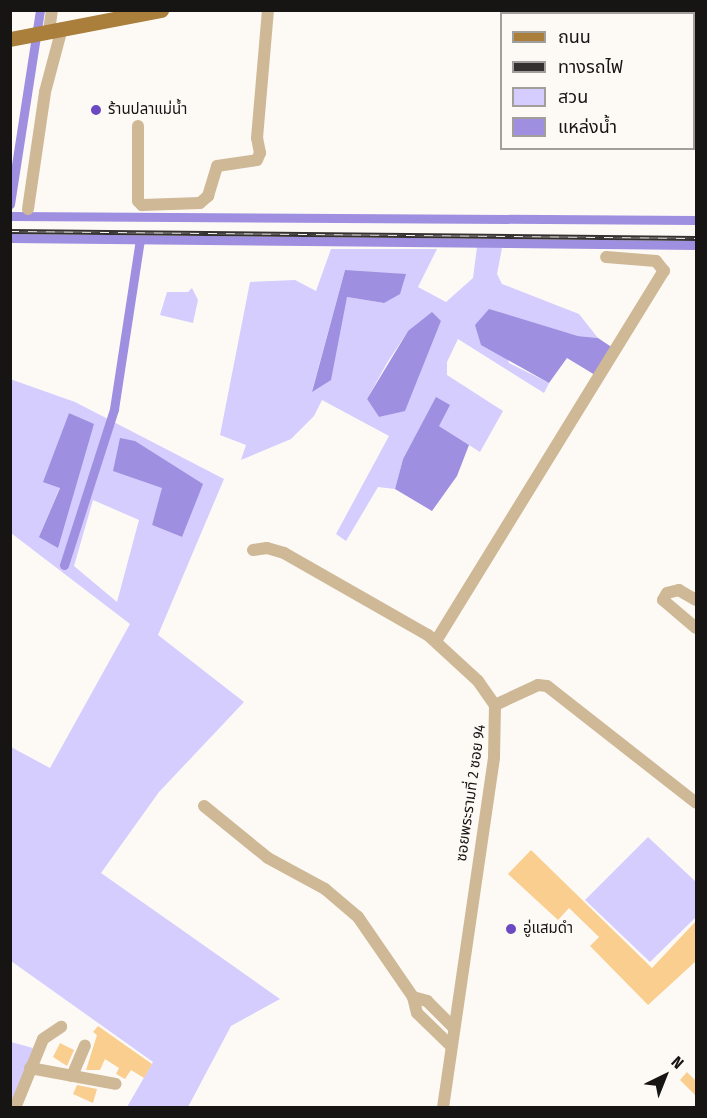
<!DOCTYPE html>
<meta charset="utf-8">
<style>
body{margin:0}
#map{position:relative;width:707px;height:1118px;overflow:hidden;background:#fdfaf6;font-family:"Fira Sans Condensed","Noto Sans Thai",sans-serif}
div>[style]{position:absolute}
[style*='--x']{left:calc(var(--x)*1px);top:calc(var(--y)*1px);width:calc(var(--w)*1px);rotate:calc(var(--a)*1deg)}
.green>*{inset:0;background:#d4cdfe}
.water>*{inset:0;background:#9e8fe0}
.canal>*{height:9px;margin:-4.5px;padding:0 4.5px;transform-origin:4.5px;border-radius:4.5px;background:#9e8fe0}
.building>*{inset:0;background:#f9ce8f}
.minor>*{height:12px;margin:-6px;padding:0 6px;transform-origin:6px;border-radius:6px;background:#cfb896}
.major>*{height:15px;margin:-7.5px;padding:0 7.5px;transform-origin:7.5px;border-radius:7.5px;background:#a97f3b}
.rail>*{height:5px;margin-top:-2.5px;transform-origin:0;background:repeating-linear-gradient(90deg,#fdfaf6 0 9px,#343231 0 18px);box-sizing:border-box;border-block:2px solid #343231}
.dots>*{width:16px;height:16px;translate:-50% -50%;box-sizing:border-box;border:3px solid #fdfaf6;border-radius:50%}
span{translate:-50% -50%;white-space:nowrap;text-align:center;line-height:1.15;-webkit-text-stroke:4.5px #fdfaf6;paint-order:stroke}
.poi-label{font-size:15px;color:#161514}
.left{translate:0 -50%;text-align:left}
.street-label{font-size:15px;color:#161514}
.frame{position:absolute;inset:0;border:12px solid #161514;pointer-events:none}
.legend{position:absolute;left:500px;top:12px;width:195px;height:138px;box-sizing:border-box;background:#fdfaf6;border:2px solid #a19e9c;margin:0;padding:8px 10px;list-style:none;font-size:18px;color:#161514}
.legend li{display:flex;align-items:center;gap:12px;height:30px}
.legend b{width:30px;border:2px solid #a19e9c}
.north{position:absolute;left:635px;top:1046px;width:60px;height:60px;-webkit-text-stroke:4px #fdfaf6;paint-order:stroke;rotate:43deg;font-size:16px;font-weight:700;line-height:24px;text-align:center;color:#161514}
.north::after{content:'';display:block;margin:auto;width:21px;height:27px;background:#161514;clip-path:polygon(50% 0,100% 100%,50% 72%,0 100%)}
</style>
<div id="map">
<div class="green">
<div style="clip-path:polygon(evenodd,477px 247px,502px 248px,497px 274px,502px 284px,579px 314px,598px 338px,578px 336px,489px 310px,509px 363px,549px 383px,544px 393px,458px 339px,447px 362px,447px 375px,503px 411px,480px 452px,439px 426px,436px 398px,403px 459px,395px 489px,378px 487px,346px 541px,336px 534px,389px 436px,322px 400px,314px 416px,291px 439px,241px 460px,246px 445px,220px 435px,250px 282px,295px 280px,316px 291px,331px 249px,437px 249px,418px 287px,446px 302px,473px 278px,477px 247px,345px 270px,384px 303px,347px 297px,312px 391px,345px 270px,477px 247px,441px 321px,405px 410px,379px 417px,367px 399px,387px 363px,408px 331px,441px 321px)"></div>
<div style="clip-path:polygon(192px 288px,198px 300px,193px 323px,160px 315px,167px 292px,188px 292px)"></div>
<div style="clip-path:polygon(evenodd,10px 379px,75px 402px,224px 479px,158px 635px,244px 702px,159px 792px,101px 873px,280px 999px,231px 1026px,188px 1107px,127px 1107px,153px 1062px,11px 961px,11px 747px,50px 768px,130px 624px,11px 533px,10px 379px,69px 413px,94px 425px,39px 537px,60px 487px,44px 481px,69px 413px,10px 379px,163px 488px,182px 537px,152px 525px,163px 488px,10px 379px,93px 500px,139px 520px,117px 602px,74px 566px,93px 500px)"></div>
<div style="clip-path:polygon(648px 837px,696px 882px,696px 917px,650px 962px,585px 900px)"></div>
<div style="clip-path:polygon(11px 1042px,33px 1048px,11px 1107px)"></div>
</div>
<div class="water">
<div style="clip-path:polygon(345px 270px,406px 274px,400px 294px,384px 303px,347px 297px,331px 380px,312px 392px)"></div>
<div style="clip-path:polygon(489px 309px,578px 336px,598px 338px,613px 348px,595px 375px,567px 358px,549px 383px,481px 345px,475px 325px)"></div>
<div style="clip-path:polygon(432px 312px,441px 321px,405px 411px,379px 417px,367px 399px,408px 331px)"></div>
<div style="clip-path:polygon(436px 397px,450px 405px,439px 426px,469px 445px,457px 476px,432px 511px,395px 489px,403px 459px)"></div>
<div style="clip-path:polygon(69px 413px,94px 424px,58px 548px,39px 537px,60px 488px,43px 482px)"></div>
<div style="clip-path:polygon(120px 438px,135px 441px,203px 484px,182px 537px,152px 525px,162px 488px,113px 471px)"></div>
</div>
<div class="canal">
<div style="--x:10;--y:204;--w:196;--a:-81.2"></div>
<div style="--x:10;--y:216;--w:686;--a:0.33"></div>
<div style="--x:10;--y:238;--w:686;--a:0.58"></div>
<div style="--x:64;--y:565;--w:164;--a:-72.2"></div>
<div style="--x:114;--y:409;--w:171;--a:-81.3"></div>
</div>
<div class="building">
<div style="clip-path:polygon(531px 850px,652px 968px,696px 921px,696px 961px,648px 1005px,590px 946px,599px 937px,569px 908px,558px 920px,508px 874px)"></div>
<div style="clip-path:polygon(98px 1026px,152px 1064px,144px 1078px,131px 1070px,125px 1079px,116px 1074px,119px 1068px,105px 1059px,100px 1070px,86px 1070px,97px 1035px,93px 1032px)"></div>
<div style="clip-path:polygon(60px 1043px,74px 1050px,67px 1066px,53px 1057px)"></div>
<div style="clip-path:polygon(687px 1072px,696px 1081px,696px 1096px,680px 1080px)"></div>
<div style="clip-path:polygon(77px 1085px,97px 1089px,93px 1103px,73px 1094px)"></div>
</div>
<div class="minor">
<div style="--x:49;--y:31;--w:21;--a:-82"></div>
<div style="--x:138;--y:126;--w:75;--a:90"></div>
<div style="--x:138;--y:201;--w:6;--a:45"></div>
<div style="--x:142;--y:205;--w:58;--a:-2"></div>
<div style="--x:200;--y:203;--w:11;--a:-41"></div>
<div style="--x:208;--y:196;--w:31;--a:-73"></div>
<div style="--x:217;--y:166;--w:40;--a:-8.5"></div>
<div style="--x:257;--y:160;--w:8;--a:-67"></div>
<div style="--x:260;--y:153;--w:15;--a:-101"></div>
<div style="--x:257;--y:138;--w:128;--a:-85.1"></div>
<div style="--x:28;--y:209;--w:118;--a:-81.7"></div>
<div style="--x:45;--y:92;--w:66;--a:-75.1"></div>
<div style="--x:253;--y:550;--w:14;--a:-8"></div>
<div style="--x:267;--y:548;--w:18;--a:16"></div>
<div style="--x:284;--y:553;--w:166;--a:29.7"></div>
<div style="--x:428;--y:635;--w:68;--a:42.6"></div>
<div style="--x:478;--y:681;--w:29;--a:55"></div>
<div style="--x:495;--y:705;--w:53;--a:91.1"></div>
<div style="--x:494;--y:758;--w:354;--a:98.3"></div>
<div style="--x:696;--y:600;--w:20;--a:-150"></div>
<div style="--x:679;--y:590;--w:12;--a:166"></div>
<div style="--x:667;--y:593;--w:8;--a:120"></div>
<div style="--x:663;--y:600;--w:43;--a:40.3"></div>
<div style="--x:436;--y:641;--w:435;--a:-58.4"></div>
<div style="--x:664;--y:271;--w:13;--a:-129"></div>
<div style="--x:656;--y:261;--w:50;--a:-175.4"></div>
<div style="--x:495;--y:705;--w:47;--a:-24.9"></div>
<div style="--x:538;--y:685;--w:9;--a:6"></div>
<div style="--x:547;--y:686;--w:189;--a:38.1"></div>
<div style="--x:204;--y:806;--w:82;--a:39.1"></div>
<div style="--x:268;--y:858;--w:65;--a:28.5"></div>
<div style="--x:325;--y:889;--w:43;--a:40.3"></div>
<div style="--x:358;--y:917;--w:97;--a:55.5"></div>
<div style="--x:413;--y:997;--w:16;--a:76"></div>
<div style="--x:417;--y:1013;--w:47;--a:44.1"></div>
<div style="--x:413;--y:997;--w:15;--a:16"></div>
<div style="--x:427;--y:1001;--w:37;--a:45"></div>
<div style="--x:30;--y:1068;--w:87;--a:10.5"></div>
<div style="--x:72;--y:1076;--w:33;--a:-67"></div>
<div style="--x:15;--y:1108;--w:74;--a:-67.9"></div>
<div style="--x:43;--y:1039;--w:22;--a:-34"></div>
</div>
<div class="major">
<div style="--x:10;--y:39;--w:154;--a:-10.9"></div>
</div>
<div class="rail">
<div style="--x:10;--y:231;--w:686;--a:0.58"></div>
</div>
<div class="dots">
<div style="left:96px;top:110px;background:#6b49c2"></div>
<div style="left:511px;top:929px;background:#6b49c2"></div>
</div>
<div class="poi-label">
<span class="left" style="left:108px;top:110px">ร้านปลาแม่น้ำ</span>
<span class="left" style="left:523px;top:929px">อู่แสมดำ</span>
</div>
<div class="street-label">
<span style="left:471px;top:793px;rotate:-82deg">ซอยพระรามที่ 2 ซอย 94</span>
</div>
<div class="frame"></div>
<ul class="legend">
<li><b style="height:8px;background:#a97f3b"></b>ถนน</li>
<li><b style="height:8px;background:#343231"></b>ทางรถไฟ</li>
<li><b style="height:16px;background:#d4cdfe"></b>สวน</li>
<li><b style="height:16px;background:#9e8fe0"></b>แหล่งน้ำ</li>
</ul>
<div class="north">N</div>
</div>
